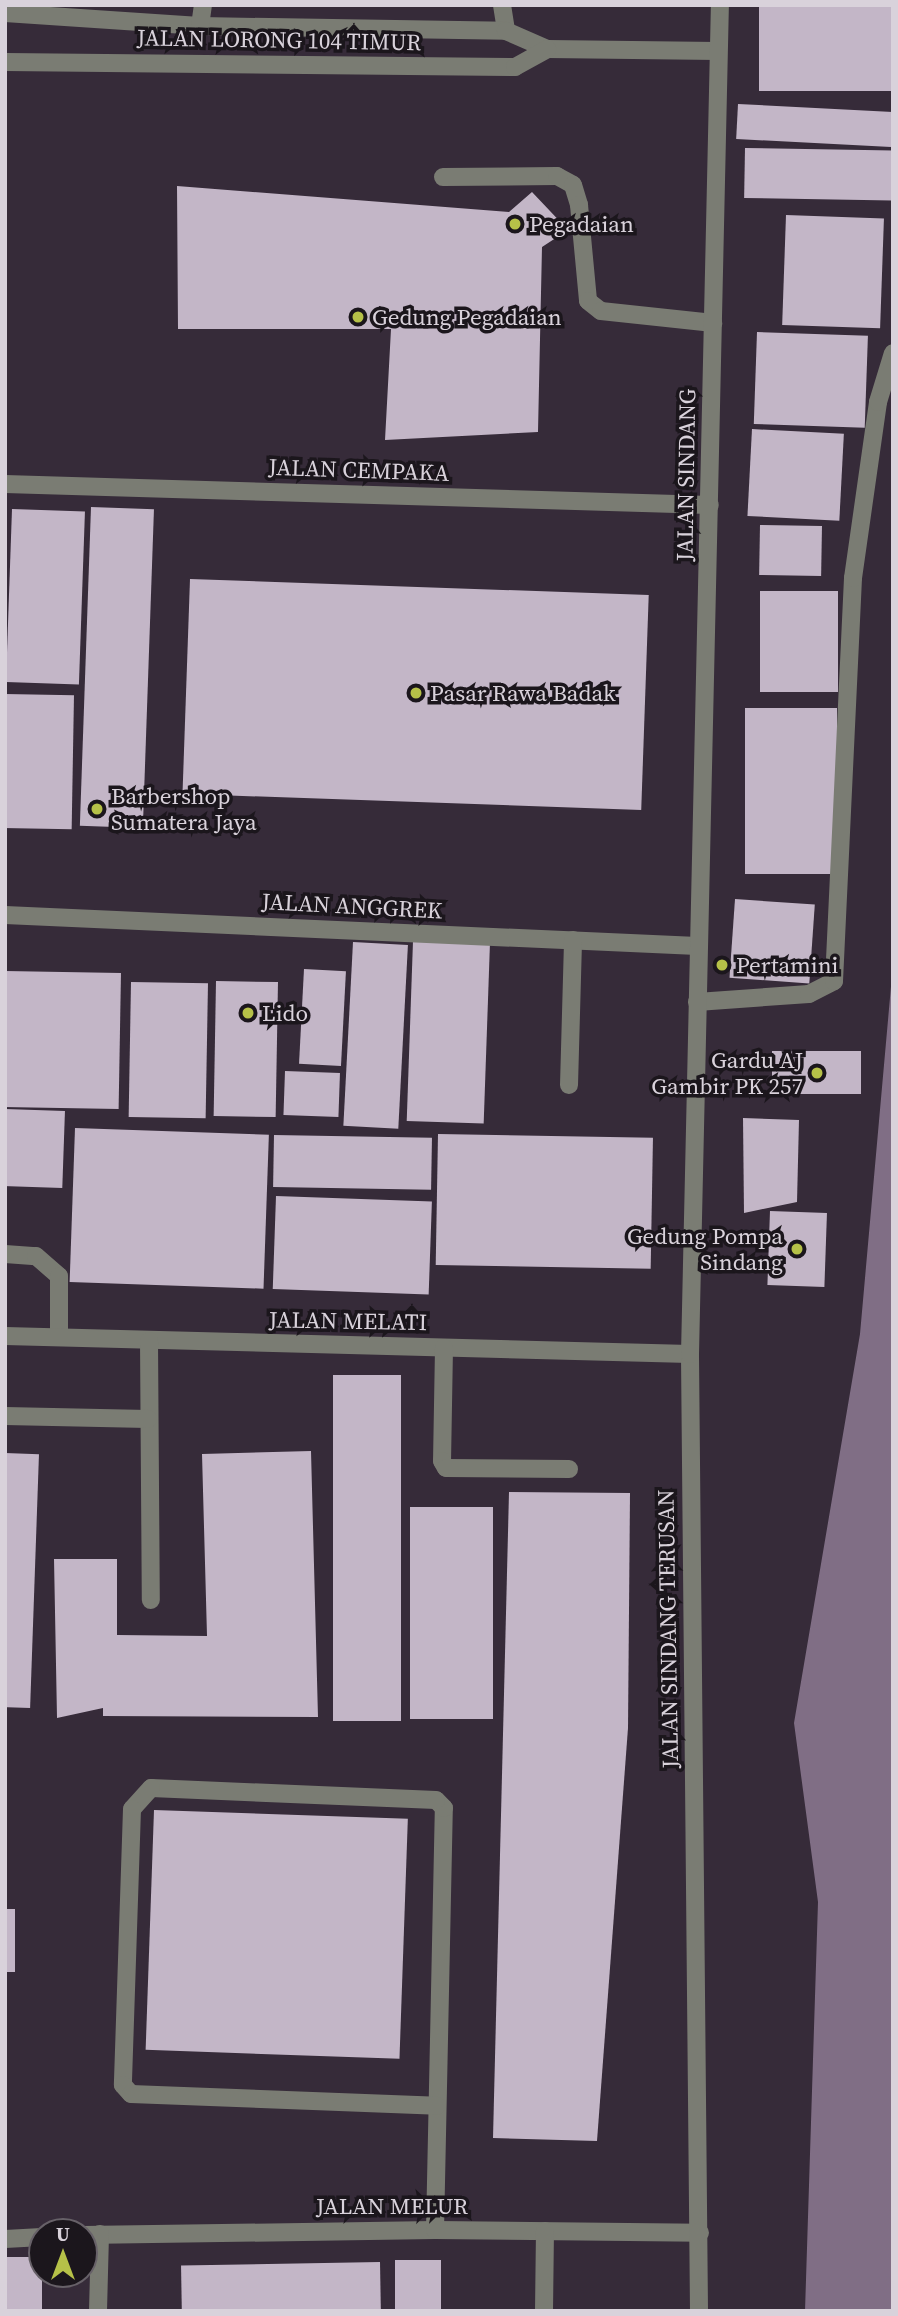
<!DOCTYPE html>
<style>
body{margin:0}
#map{position:relative;width:898px;height:2316px;overflow:hidden;background:#362b39;font-family:"Source Serif 4",serif}
div>[style]{position:absolute}
[style*='--x']{left:calc(var(--x)*1px);top:calc(var(--y)*1px);width:calc(var(--w)*1px);rotate:calc(var(--a)*1deg)}
.water>*{inset:0;background:#806e85}
.building>*{inset:0;background:#c3b6c7;transform-origin:0 0}
.minor>*{height:18px;margin:-9px;padding:0 9px;transform-origin:9px;border-radius:9px;background:#7a7c73}
.dots>*{width:19px;height:19px;translate:-50% -50%;box-sizing:border-box;border:4px solid #1b161c;border-radius:50%}
span{translate:-50% -50%;white-space:nowrap;text-align:center;line-height:1.15;-webkit-text-stroke:7px #1b161c;paint-order:stroke}
.street-label{font-size:23px;color:#d9d2db}
.poi-label{font-size:23px;color:#d9d2db}
.left{translate:0 -50%;text-align:left}
.right{translate:-100% -50%;text-align:right}
.frame{position:absolute;inset:0;border:7px solid #d9d2db;pointer-events:none}
.north{position:absolute;left:28px;top:2218px;width:70px;height:70px;box-sizing:border-box;background:#1b161c;border:2px solid #676168;border-radius:50%;rotate:0deg;font-size:19px;font-weight:700;line-height:28px;text-align:center;color:#d9d2db}
.north::after{content:'';display:block;margin:auto;width:24px;height:32px;background:#b6c148;clip-path:polygon(50% 0,100% 100%,50% 72%,0 100%)}
</style>
<div id="map">
<div class="water">
<div style="clip-path:polygon(893px 964px,893px 2311px,805px 2311px,818px 1902px,794px 1723px,860px 1334px)"></div>
</div>
<div class="building">
<div style="left:759px;top:5px;width:134px;height:86px"></div>
<div style="left:738px;top:104px;width:155px;height:35px;rotate:3deg"></div>
<div style="left:745px;top:148px;width:148px;height:50px;rotate:1deg"></div>
<div style="clip-path:polygon(177px 186px,509px 212px,532px 192px,568px 230px,542px 247px,538px 432px,385px 440px,391px 329px,178px 329px)"></div>
<div style="left:786px;top:215px;width:98px;height:110px;rotate:2deg"></div>
<div style="left:757px;top:332px;width:111px;height:92px;rotate:2deg"></div>
<div style="left:752px;top:429px;width:92px;height:87px;rotate:3deg"></div>
<div style="left:91px;top:507px;width:63px;height:319px;rotate:2deg"></div>
<div style="left:12px;top:509px;width:73px;height:173px;rotate:2deg"></div>
<div style="left:760px;top:525px;width:62px;height:50px;rotate:1deg"></div>
<div style="left:190px;top:579px;width:459px;height:215px;rotate:2deg"></div>
<div style="left:838px;top:591px;width:101px;height:78px;rotate:90deg"></div>
<div style="left:5px;top:694px;width:69px;height:134px;rotate:1deg"></div>
<div style="left:745px;top:708px;width:92px;height:166px"></div>
<div style="left:735px;top:899px;width:80px;height:79px;rotate:4deg"></div>
<div style="left:413px;top:941px;width:77px;height:180px;rotate:2deg"></div>
<div style="left:353px;top:942px;width:55px;height:184px;rotate:3deg"></div>
<div style="left:304px;top:969px;width:42px;height:95px;rotate:3deg"></div>
<div style="left:5px;top:971px;width:116px;height:136px;rotate:1deg"></div>
<div style="left:216px;top:981px;width:62px;height:135px;rotate:1deg"></div>
<div style="left:131px;top:982px;width:77px;height:135px;rotate:1deg"></div>
<div style="left:861px;top:1051px;width:43px;height:89px;rotate:90deg"></div>
<div style="left:285px;top:1071px;width:55px;height:44px;rotate:2deg"></div>
<div style="left:5px;top:1109px;width:60px;height:77px;rotate:2deg"></div>
<div style="clip-path:polygon(743px 1118px,799px 1120px,797px 1202px,744px 1213px)"></div>
<div style="left:75px;top:1128px;width:194px;height:154px;rotate:2deg"></div>
<div style="left:438px;top:1134px;width:215px;height:131px;rotate:1deg"></div>
<div style="left:274px;top:1135px;width:158px;height:52px;rotate:1deg"></div>
<div style="left:276px;top:1196px;width:156px;height:93px;rotate:2deg"></div>
<div style="left:770px;top:1211px;width:57px;height:74px;rotate:2deg"></div>
<div style="left:333px;top:1375px;width:68px;height:346px"></div>
<div style="clip-path:polygon(311px 1451px,318px 1717px,103px 1716px,103px 1708px,57px 1718px,54px 1559px,117px 1559px,117px 1635px,207px 1636px,202px 1454px)"></div>
<div style="left:5px;top:1453px;width:34px;height:254px;rotate:2deg"></div>
<div style="clip-path:polygon(509px 1492px,630px 1493px,628px 1728px,597px 2141px,493px 2138px)"></div>
<div style="left:410px;top:1507px;width:83px;height:212px"></div>
<div style="left:154px;top:1810px;width:254px;height:240px;rotate:2deg"></div>
<div style="left:5px;top:1909px;width:10px;height:63px"></div>
<div style="left:5px;top:2257px;width:37px;height:54px"></div>
<div style="left:395px;top:2260px;width:46px;height:51px"></div>
<div style="left:380px;top:2262px;width:49px;height:199px;rotate:89deg"></div>
</div>
<div class="minor">
<div style="--x:502;--y:5;--w:26;--a:81"></div>
<div style="--x:5;--y:13;--w:195;--a:3.8"></div>
<div style="--x:200;--y:26;--w:306;--a:0.9"></div>
<div style="--x:506;--y:31;--w:45;--a:23.7"></div>
<div style="--x:547;--y:49;--w:171;--a:0.7"></div>
<div style="--x:200;--y:26;--w:21;--a:-82"></div>
<div style="--x:5;--y:62;--w:510;--a:0.56"></div>
<div style="--x:515;--y:67;--w:37;--a:-29"></div>
<div style="--x:443;--y:177;--w:114;--a:-0.5"></div>
<div style="--x:557;--y:176;--w:18;--a:29"></div>
<div style="--x:573;--y:185;--w:21;--a:73"></div>
<div style="--x:579;--y:205;--w:96;--a:84.6"></div>
<div style="--x:588;--y:301;--w:16;--a:38"></div>
<div style="--x:601;--y:311;--w:113;--a:6.1"></div>
<div style="--x:5;--y:484;--w:705;--a:1.71"></div>
<div style="--x:5;--y:915;--w:693;--a:2.57"></div>
<div style="--x:697;--y:1002;--w:112;--a:-4.1"></div>
<div style="--x:809;--y:994;--w:28;--a:-27"></div>
<div style="--x:834;--y:981;--w:403;--a:-87.3"></div>
<div style="--x:853;--y:578;--w:178;--a:-81.9"></div>
<div style="--x:878;--y:402;--w:51;--a:-73"></div>
<div style="--x:569;--y:1085;--w:145;--a:-88.4"></div>
<div style="--x:5;--y:1254;--w:31;--a:4"></div>
<div style="--x:36;--y:1256;--w:30;--a:41"></div>
<div style="--x:59;--y:1276;--w:61;--a:90"></div>
<div style="--x:5;--y:1336;--w:685;--a:1.51"></div>
<div style="--x:149;--y:1341;--w:259;--a:89.6"></div>
<div style="--x:444;--y:1348;--w:113;--a:91"></div>
<div style="--x:442;--y:1461;--w:8;--a:60"></div>
<div style="--x:446;--y:1468;--w:123;--a:0.5"></div>
<div style="--x:5;--y:1416;--w:143;--a:1.2"></div>
<div style="--x:435;--y:2230;--w:422;--a:-88.8"></div>
<div style="--x:444;--y:1808;--w:11;--a:-135"></div>
<div style="--x:436;--y:1800;--w:285;--a:-177.6"></div>
<div style="--x:151;--y:1788;--w:28;--a:132"></div>
<div style="--x:132;--y:1809;--w:276;--a:91.9"></div>
<div style="--x:123;--y:2085;--w:12;--a:48"></div>
<div style="--x:131;--y:2094;--w:306;--a:2.2"></div>
<div style="--x:84;--y:2235;--w:351;--a:-0.8"></div>
<div style="--x:435;--y:2230;--w:265;--a:0.6"></div>
<div style="--x:5;--y:2239;--w:37;--a:-3"></div>
<div style="--x:98;--y:2311;--w:77;--a:-88.5"></div>
<div style="--x:544;--y:2311;--w:80;--a:-89.3"></div>
<div style="--x:699;--y:2311;--w:957;--a:-90.54"></div>
<div style="--x:690;--y:1354;--w:1349;--a:-88.73"></div>
</div>
<div class="dots">
<div style="left:515px;top:224px;background:#b6c148"></div>
<div style="left:358px;top:317px;background:#b6c148"></div>
<div style="left:416px;top:693px;background:#b6c148"></div>
<div style="left:97px;top:809px;background:#b6c148"></div>
<div style="left:722px;top:965px;background:#b6c148"></div>
<div style="left:248px;top:1013px;background:#b6c148"></div>
<div style="left:817px;top:1073px;background:#b6c148"></div>
<div style="left:797px;top:1249px;background:#b6c148"></div>
</div>
<div class="street-label">
<span style="left:279px;top:40px;rotate:1deg">JALAN LORONG 104 TIMUR</span>
<span style="left:359px;top:470px;rotate:2deg">JALAN CEMPAKA</span>
<span style="left:686px;top:475px;rotate:-89deg">JALAN SINDANG</span>
<span style="left:352px;top:906px;rotate:3deg">JALAN ANGGREK</span>
<span style="left:348px;top:1321px;rotate:1deg">JALAN MELATI</span>
<span style="left:668px;top:1629px;rotate:-91deg">JALAN SINDANG TERUSAN</span>
<span style="left:392px;top:2206px">JALAN MELUR</span>
</div>
<div class="poi-label">
<span class="left" style="left:529px;top:224px">Pegadaian</span>
<span class="left" style="left:372px;top:317px">Gedung Pegadaian</span>
<span class="left" style="left:430px;top:693px">Pasar Rawa Badak</span>
<span class="left" style="left:111px;top:809px">Barbershop<br>Sumatera Jaya</span>
<span class="left" style="left:736px;top:965px">Pertamini</span>
<span class="left" style="left:262px;top:1013px">Lido</span>
<span class="right" style="left:803px;top:1073px">Gardu AJ<br>Gambir PK 257</span>
<span class="right" style="left:783px;top:1249px">Gedung Pompa<br>Sindang</span>
</div>
<div class="frame"></div>
<div class="north">U</div>
</div>
